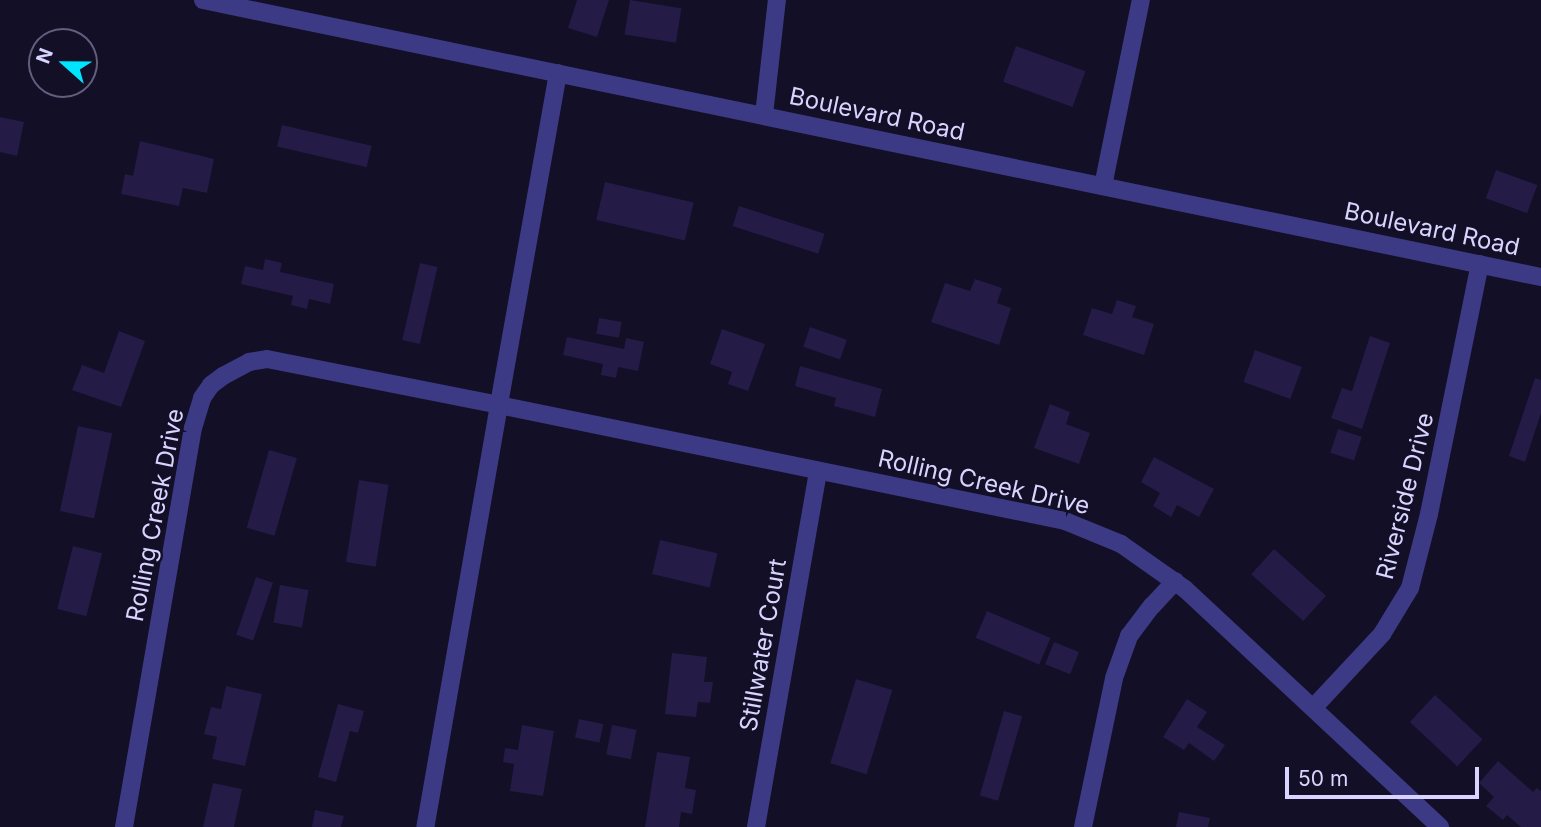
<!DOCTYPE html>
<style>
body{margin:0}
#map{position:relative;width:1541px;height:827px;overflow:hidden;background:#130f26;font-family:Inter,sans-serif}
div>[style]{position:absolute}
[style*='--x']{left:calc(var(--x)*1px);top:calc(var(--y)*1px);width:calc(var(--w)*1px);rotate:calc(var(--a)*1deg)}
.building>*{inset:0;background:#241b47;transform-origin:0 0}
.minor>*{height:18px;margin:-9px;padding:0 9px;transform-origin:9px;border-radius:9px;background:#3d3a85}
.tertiary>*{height:18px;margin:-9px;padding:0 9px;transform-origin:9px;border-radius:9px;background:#3d3a85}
span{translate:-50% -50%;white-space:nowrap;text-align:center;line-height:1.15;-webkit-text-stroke:5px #130f26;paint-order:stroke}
.street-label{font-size:24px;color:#d9d4ff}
.north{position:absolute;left:28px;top:28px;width:70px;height:70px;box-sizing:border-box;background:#130f26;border:2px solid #625e7d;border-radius:50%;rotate:291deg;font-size:19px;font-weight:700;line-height:28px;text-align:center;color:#d9d4ff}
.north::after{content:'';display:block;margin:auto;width:24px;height:32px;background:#00e5ff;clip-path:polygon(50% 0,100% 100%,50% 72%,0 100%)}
.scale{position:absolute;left:1285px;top:767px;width:194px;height:32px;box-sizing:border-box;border:4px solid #d9d4ff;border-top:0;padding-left:9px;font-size:21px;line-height:24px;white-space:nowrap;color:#d9d4ff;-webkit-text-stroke:5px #130f26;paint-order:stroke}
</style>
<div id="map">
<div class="building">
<div style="clip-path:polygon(577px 0,609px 0,597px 37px,568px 28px)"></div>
<div style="left:630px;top:0;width:52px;height:35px;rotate:9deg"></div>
<div style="left:1016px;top:46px;width:74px;height:38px;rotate:20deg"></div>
<div style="clip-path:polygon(0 117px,24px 122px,17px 156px,0 152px)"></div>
<div style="left:282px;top:125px;width:92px;height:22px;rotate:13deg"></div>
<div style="clip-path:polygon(140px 141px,214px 159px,207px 193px,183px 188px,179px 206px,121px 194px,125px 174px,133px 176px)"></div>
<div style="left:1496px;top:170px;width:44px;height:30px;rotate:20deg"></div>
<div style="left:605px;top:182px;width:91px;height:39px;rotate:13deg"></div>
<div style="left:739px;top:206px;width:90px;height:21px;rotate:18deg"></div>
<div style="clip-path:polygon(265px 259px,282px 263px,280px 272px,334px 284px,330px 304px,309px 299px,307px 309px,291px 305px,293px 296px,241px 284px,245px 266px,263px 270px)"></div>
<div style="left:420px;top:263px;width:18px;height:79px;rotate:13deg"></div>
<div style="clip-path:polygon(975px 279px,1002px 288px,997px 303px,1011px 308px,999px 345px,931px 322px,945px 283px,970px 291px)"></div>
<div style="clip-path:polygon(1117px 300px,1136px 306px,1132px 317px,1154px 324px,1144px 355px,1083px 335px,1092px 308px,1112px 314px)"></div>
<div style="left:599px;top:318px;width:23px;height:16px;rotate:10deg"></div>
<div style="left:810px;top:327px;width:39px;height:21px;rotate:19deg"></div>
<div style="clip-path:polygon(722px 329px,765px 344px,748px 391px,728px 384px,732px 372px,710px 364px)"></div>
<div style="clip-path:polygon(119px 331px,145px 341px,121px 407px,72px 390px,82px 365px,104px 373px)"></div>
<div style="clip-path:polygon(1370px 336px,1390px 343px,1362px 429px,1331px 418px,1342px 388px,1352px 391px)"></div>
<div style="clip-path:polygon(567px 337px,624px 349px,626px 338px,644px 342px,638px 371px,618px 367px,616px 378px,601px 375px,603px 364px,563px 355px)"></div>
<div style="left:1255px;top:350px;width:50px;height:34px;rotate:20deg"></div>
<div style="clip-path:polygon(800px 366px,882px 389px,875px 417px,834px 406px,836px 398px,795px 386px)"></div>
<div style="clip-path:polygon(1535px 378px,1541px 380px,1541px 413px,1525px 462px,1509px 456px)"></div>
<div style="clip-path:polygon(1050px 404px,1070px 412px,1066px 424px,1090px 433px,1079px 464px,1034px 448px)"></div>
<div style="left:78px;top:426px;width:35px;height:87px;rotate:12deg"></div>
<div style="left:1338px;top:429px;width:25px;height:25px;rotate:18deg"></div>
<div style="left:269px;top:450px;width:29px;height:81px;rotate:16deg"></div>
<div style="clip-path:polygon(1154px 457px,1214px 489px,1199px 517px,1177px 505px,1171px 517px,1153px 506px,1160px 493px,1141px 482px)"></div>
<div style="left:359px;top:480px;width:30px;height:83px;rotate:9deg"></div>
<div style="left:660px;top:540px;width:59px;height:35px;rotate:13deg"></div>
<div style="left:73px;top:546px;width:30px;height:65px;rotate:14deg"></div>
<div style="left:1274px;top:549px;width:70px;height:34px;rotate:42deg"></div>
<div style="left:256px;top:577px;width:18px;height:61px;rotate:19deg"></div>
<div style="left:280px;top:585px;width:29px;height:38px;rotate:10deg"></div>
<div style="left:987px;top:611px;width:69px;height:29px;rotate:23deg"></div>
<div style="left:1054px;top:642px;width:27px;height:24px;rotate:22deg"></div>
<div style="clip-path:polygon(672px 653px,707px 657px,704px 682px,713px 682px,710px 703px,698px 702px,696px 717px,665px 714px)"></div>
<div style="left:856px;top:679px;width:38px;height:88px;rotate:17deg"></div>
<div style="clip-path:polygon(226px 686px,262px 694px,245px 766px,212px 759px,217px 737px,204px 734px,211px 707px,221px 709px)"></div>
<div style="left:1435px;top:695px;width:65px;height:37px;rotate:43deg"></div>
<div style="clip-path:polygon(1187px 699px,1207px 712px,1197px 727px,1225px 745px,1214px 761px,1189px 743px,1184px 750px,1163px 737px)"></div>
<div style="clip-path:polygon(338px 704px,364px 711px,358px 733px,350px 731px,336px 782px,318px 777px)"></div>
<div style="left:1004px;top:711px;width:19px;height:88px;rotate:16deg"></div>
<div style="left:579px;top:719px;width:25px;height:19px;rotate:12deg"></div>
<div style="clip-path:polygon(522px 725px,554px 731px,543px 796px,510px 791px,514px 764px,503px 762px,505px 748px,518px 750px)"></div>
<div style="left:612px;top:725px;width:25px;height:30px;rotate:11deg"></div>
<div style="clip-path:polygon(657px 752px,690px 757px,685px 788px,696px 790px,692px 814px,681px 812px,679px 827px,645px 827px)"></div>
<div style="clip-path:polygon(1498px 761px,1533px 792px,1537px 788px,1541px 791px,1541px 827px,1521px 827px,1507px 815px,1503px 820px,1486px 806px,1494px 797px,1479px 783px)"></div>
<div style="clip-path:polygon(213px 783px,242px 789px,234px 827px,203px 827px)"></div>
<div style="clip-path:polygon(315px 810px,344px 816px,341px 827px,312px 827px)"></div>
<div style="clip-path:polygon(1179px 812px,1210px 818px,1208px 827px,1176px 827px)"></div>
</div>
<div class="minor">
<div style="--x:558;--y:73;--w:337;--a:100.1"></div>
<div style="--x:499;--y:405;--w:578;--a:11.58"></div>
<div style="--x:1065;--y:521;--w:61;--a:22.3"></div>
<div style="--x:1121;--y:544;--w:78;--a:35.1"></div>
<div style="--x:1185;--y:589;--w:349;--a:43"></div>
<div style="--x:764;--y:115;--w:116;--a:-83.6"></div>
<div style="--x:1103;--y:186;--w:190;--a:-78.5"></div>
<div style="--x:1314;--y:707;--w:100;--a:-47"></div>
<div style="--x:1382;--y:634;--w:54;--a:-58.7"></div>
<div style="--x:1410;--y:588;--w:76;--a:-75.6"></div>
<div style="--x:1429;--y:514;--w:255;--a:-78.5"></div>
<div style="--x:124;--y:827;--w:405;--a:-80.2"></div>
<div style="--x:193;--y:428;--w:31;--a:-73"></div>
<div style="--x:202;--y:398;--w:16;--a:-55"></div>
<div style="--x:211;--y:385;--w:15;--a:-37"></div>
<div style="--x:223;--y:376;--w:30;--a:-28"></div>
<div style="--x:249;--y:362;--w:18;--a:-9"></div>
<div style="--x:267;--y:359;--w:237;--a:11.2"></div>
<div style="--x:499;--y:405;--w:428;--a:99.9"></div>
<div style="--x:756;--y:827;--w:361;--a:-80.1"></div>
<div style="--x:1083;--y:827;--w:152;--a:-78.2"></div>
<div style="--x:1114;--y:678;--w:45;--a:-70.3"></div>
<div style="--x:1129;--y:636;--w:38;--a:-53"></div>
<div style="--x:1152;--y:606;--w:34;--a:-47"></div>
</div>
<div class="tertiary">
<div style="--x:203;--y:0;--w:1366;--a:11.7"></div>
</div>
<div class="street-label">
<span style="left:877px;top:114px;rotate:12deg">Boulevard Road</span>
<span style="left:1432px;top:229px;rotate:12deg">Boulevard Road</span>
<span style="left:984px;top:482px;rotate:13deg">Rolling Creek Drive</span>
<span style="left:1405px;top:496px;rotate:-76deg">Riverside Drive</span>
<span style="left:155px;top:515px;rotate:-79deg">Rolling Creek Drive</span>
<span style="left:763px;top:645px;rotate:-80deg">Stillwater Court</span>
</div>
<div class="north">N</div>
<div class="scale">50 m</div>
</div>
